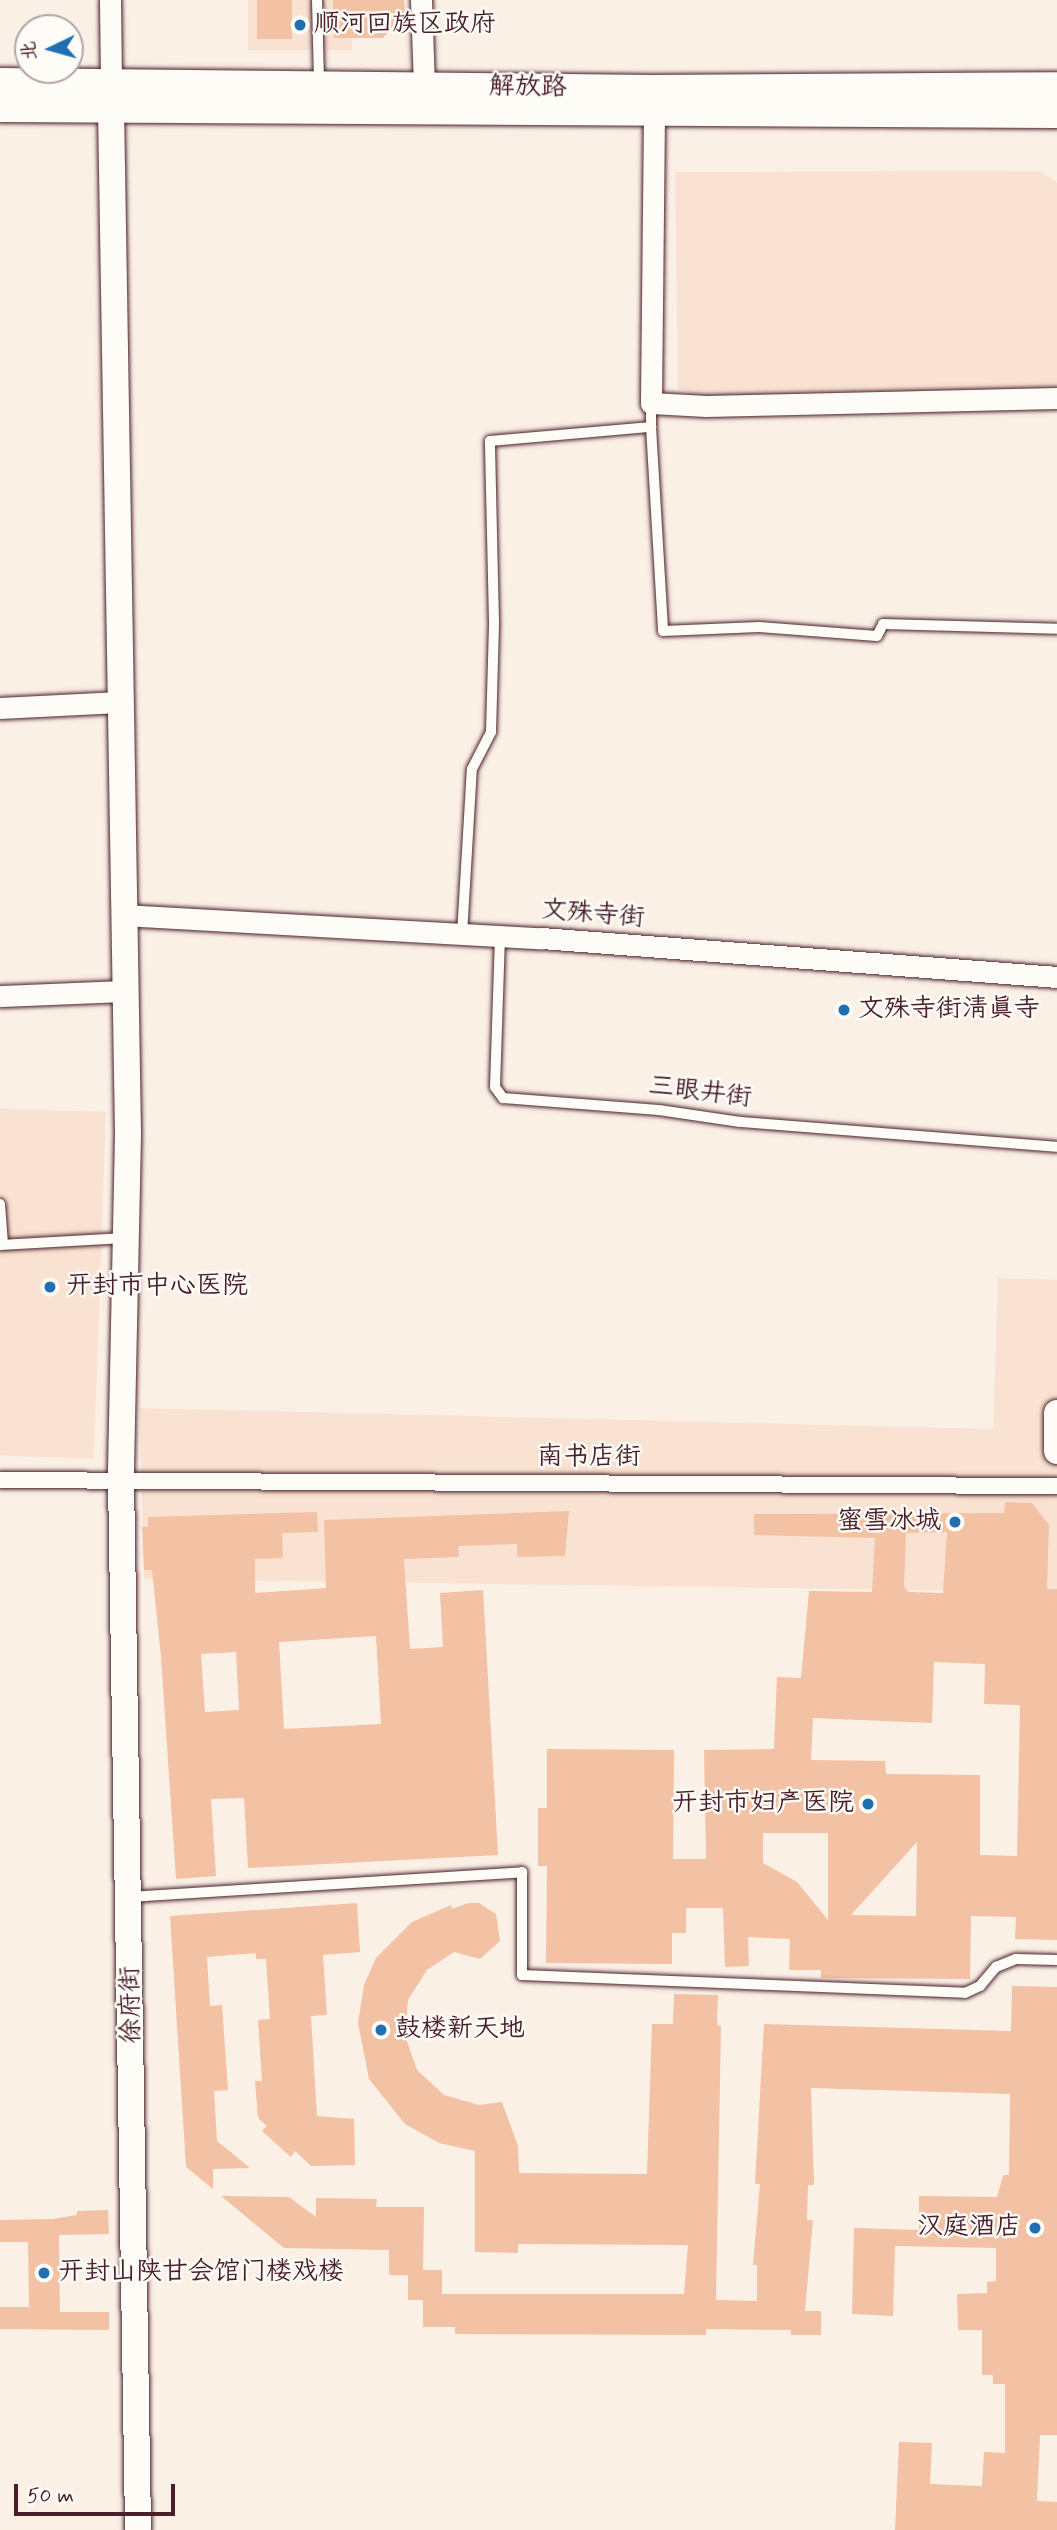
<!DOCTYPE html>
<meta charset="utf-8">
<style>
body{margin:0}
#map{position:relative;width:1057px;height:2530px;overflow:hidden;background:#fbf0e6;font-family:Mynerve,"LXGW WenKai TC",sans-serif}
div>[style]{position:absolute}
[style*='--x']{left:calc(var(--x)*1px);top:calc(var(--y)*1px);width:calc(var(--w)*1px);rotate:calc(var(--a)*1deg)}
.built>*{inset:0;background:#f9e2d2;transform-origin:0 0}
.building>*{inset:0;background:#f3c1a3;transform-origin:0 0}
.roads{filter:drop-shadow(0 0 2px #4a1f2b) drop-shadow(0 0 2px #4a1f2b)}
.service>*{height:10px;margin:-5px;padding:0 5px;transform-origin:5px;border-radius:5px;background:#fdfcf7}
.pedestrian>*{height:16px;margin:-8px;padding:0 8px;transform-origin:8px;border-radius:8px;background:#fdfcf7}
.minor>*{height:21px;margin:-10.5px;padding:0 10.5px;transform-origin:10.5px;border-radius:10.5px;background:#fdfcf7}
.tertiary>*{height:26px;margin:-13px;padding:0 13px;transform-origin:13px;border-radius:13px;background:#fdfcf7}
.secondary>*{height:30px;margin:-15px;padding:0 15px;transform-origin:15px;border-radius:15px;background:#fdfcf7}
.dots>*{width:19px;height:19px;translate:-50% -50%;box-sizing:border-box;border:4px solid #fdfcf7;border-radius:50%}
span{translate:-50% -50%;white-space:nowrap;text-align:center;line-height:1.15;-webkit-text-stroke:5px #fdfcf7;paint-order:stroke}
.poi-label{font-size:26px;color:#4a1f2b}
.left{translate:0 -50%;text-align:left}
.right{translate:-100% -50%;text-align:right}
.street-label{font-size:26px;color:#4a1f2b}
.north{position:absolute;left:14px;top:14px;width:70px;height:70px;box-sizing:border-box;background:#fdfcf7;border:2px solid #b5a4a5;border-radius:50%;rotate:265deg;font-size:19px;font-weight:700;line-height:28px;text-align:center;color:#4a1f2b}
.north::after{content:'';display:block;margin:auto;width:24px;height:32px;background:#1f6fb2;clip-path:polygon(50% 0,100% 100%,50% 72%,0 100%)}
.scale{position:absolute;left:14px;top:2484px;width:161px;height:32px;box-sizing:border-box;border:4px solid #4a1f2b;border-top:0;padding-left:9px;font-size:21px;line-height:24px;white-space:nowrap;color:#4a1f2b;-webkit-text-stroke:5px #fdfcf7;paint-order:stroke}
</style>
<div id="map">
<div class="built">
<div style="left:248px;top:0;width:104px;height:50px"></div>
<div style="clip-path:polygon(1040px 171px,1057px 183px,1057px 386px,715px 399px,678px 389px,675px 172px)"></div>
<div style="left:106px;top:1112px;width:347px;height:106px;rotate:92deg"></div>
<div style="clip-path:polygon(998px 1278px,1057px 1280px,1057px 1592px,144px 1579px,140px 1408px,993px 1429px)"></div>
</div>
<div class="building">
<div style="left:257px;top:0;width:35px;height:39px"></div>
<div style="clip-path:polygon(333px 0,404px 0,405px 12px,383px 38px,334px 38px)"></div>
<div style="clip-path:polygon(evenodd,1005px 1502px,1032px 1503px,1049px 1525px,1047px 1589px,1057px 1589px,1057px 1940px,1015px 1939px,1016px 1917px,971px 1916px,970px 1979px,821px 1978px,821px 1970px,789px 1970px,790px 1939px,748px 1937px,749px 1966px,725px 1967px,723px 1908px,686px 1908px,686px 1933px,672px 1933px,672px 1964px,546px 1963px,547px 1866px,538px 1866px,538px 1808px,547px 1808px,547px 1749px,674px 1750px,673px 1859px,706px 1859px,704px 1750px,774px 1749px,777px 1677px,801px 1678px,809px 1591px,872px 1592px,875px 1538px,754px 1535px,754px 1514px,1004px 1513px,1005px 1502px,947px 1532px,943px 1593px,909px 1592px,904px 1587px,906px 1533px,947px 1532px,1005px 1502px,934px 1662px,985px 1664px,984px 1704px,1020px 1705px,1017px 1856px,980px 1855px,980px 1775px,886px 1774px,885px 1761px,811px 1760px,813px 1718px,932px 1723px,934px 1662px,1005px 1502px,763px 1833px,828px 1833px,828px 1920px,797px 1882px,763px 1863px,763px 1833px,1005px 1502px,917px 1842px,916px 1916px,851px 1915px,917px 1842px)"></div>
<div style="clip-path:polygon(evenodd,569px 1511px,565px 1556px,517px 1557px,517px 1544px,458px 1546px,459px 1557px,404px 1559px,410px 1649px,443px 1647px,440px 1593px,483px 1590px,498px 1855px,248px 1868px,244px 1798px,211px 1799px,216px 1876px,176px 1879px,161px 1657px,152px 1570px,144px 1570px,142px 1527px,148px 1527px,148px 1517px,317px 1512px,318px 1532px,282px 1533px,283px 1558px,255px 1559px,255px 1593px,326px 1588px,324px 1520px,569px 1511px,376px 1636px,381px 1724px,284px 1729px,279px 1642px,376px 1636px,569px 1511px,236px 1652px,239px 1710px,205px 1712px,201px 1654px,236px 1652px)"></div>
<div style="clip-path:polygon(357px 1903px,360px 1952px,323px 1955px,327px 2015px,311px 2016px,317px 2116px,354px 2119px,355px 2165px,311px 2166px,295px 2151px,291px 2157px,262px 2131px,267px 2126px,258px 2118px,255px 2081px,262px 2081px,258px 2020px,270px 2019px,266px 1959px,256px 1959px,256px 1953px,207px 1957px,210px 2006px,222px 2005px,228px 2090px,214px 2091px,217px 2141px,250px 2168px,213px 2169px,213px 2189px,186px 2167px,170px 1916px)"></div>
<div style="clip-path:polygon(468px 1903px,479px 1903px,496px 1914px,500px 1941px,480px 1959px,454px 1952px,427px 1970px,408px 2000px,405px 2036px,417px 2070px,444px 2095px,479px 2105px,502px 2102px,518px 2146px,519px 2173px,647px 2174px,652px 2024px,673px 2024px,674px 1994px,718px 1995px,717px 2025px,721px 2026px,716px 2300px,757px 2301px,757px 2265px,753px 2265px,760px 2184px,755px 2184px,764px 2024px,1011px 2031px,1012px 1986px,1057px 1987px,1057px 2435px,1040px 2435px,1037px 2501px,1057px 2502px,1057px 2530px,895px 2530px,899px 2442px,932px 2443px,930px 2484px,982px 2486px,984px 2452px,1005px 2453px,1005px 2384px,993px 2384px,993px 2375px,982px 2375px,982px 2330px,958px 2330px,957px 2294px,987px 2293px,987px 2282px,996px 2281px,996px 2248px,895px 2246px,893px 2316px,852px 2314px,854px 2228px,919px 2230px,919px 2196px,997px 2197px,1003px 2175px,1009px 2175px,1010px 2094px,811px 2088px,814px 2185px,808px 2185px,807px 2220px,813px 2220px,805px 2311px,821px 2311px,821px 2335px,791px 2335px,791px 2330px,706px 2329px,706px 2335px,455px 2334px,455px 2327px,423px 2327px,423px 2300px,408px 2300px,408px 2275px,389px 2275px,389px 2250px,284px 2248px,221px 2196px,289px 2197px,316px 2217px,316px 2198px,377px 2199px,376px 2207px,424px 2207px,423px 2270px,442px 2270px,442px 2294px,684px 2294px,688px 2245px,518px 2244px,518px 2253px,475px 2252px,475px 2151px,439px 2143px,405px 2124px,369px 2079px,358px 2023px,364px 1985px,376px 1958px,412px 1922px,451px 1905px,452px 1909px)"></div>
<div style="clip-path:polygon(108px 2210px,109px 2234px,59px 2235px,60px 2312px,109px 2312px,109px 2330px,0 2329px,0 2307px,29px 2307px,28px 2242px,0 2242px,0 2220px,52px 2219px,77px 2215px,77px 2211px)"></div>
</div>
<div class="roads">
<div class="service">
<div style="--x:317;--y:0;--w:84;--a:88.6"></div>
<div style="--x:651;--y:427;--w:204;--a:86.6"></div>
<div style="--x:663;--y:631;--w:96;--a:-2.4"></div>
<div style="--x:759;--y:627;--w:118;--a:4.4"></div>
<div style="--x:877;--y:636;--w:13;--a:-63"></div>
<div style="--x:883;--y:624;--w:174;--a:1.6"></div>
<div style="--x:462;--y:935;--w:166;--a:-86.6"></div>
<div style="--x:472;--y:769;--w:42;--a:-62.8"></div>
<div style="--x:491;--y:732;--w:110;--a:-88.4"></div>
<div style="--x:494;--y:622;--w:181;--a:-91.3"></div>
<div style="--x:490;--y:441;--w:162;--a:-5"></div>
<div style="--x:651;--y:427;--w:24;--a:-90"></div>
<div style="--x:500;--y:936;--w:151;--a:91.9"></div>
<div style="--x:495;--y:1087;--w:14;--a:54"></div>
<div style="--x:503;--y:1098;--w:156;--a:4.4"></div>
<div style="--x:659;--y:1110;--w:82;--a:8.4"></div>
<div style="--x:740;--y:1122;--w:318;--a:4.5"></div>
<div style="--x:0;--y:1204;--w:40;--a:85.7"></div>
<div style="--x:0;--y:1245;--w:125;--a:-3.2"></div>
<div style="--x:130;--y:1897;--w:393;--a:-3.6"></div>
<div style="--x:522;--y:1872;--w:103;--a:90"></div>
<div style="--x:522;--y:1975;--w:443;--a:2.3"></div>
<div style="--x:965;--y:1993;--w:17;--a:-25"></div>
<div style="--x:980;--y:1986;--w:25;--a:-50"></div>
<div style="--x:996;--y:1967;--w:22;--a:-22"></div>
<div style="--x:1016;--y:1959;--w:41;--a:1.4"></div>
</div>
<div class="pedestrian">
<div style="--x:0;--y:1480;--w:1057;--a:0.33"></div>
</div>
<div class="minor">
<div style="--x:110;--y:0;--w:86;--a:89.3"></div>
<div style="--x:421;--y:0;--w:87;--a:88"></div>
<div style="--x:654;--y:114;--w:289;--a:90.6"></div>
<div style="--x:651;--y:403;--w:55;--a:3.1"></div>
<div style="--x:706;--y:406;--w:351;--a:-1.3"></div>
<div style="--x:0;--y:708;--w:119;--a:-2.9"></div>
<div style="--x:124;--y:915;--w:418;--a:3.2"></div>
<div style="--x:541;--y:938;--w:517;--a:4.32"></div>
<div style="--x:0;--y:996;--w:125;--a:-2.3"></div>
</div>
<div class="tertiary">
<div style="--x:111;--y:108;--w:1027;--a:89.05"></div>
<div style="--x:128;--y:1135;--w:344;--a:91.2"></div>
<div style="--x:121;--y:1479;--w:1051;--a:89.07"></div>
<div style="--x:1057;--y:1413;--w:38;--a:90"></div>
</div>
<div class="secondary">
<div style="--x:0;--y:83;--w:653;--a:0.61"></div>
<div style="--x:653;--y:90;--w:404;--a:-0.4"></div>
<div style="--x:0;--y:107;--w:1057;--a:0.33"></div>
</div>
</div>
<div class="dots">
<div style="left:300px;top:25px;background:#1f6fb2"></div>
<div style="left:844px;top:1010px;background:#1f6fb2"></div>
<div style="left:50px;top:1287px;background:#1f6fb2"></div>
<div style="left:955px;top:1522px;background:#1f6fb2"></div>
<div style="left:868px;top:1804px;background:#1f6fb2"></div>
<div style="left:381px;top:2030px;background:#1f6fb2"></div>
<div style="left:1035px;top:2228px;background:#1f6fb2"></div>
<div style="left:44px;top:2273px;background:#1f6fb2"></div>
</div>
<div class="poi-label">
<span class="left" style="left:314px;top:25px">顺河回族区政府</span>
<span class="left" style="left:858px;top:1010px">文殊寺街清真寺</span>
<span class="left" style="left:66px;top:1287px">开封市中心医院</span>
<span class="right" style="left:941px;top:1522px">蜜雪冰城</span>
<span class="right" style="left:854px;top:1804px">开封市妇产医院</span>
<span class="left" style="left:395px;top:2030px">鼓楼新天地</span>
<span class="right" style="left:1021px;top:2228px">汉庭酒店</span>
<span class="left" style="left:58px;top:2273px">开封山陕甘会馆门楼戏楼</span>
</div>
<div class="street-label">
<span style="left:528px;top:88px;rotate:1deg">解放路</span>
<span style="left:593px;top:915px;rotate:5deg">文殊寺街</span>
<span style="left:700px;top:1093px;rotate:7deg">三眼井街</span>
<span style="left:589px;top:1458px">南书店街</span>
<span style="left:132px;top:2005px;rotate:-91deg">徐府街</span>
</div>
<div class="north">北</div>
<div class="scale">50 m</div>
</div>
